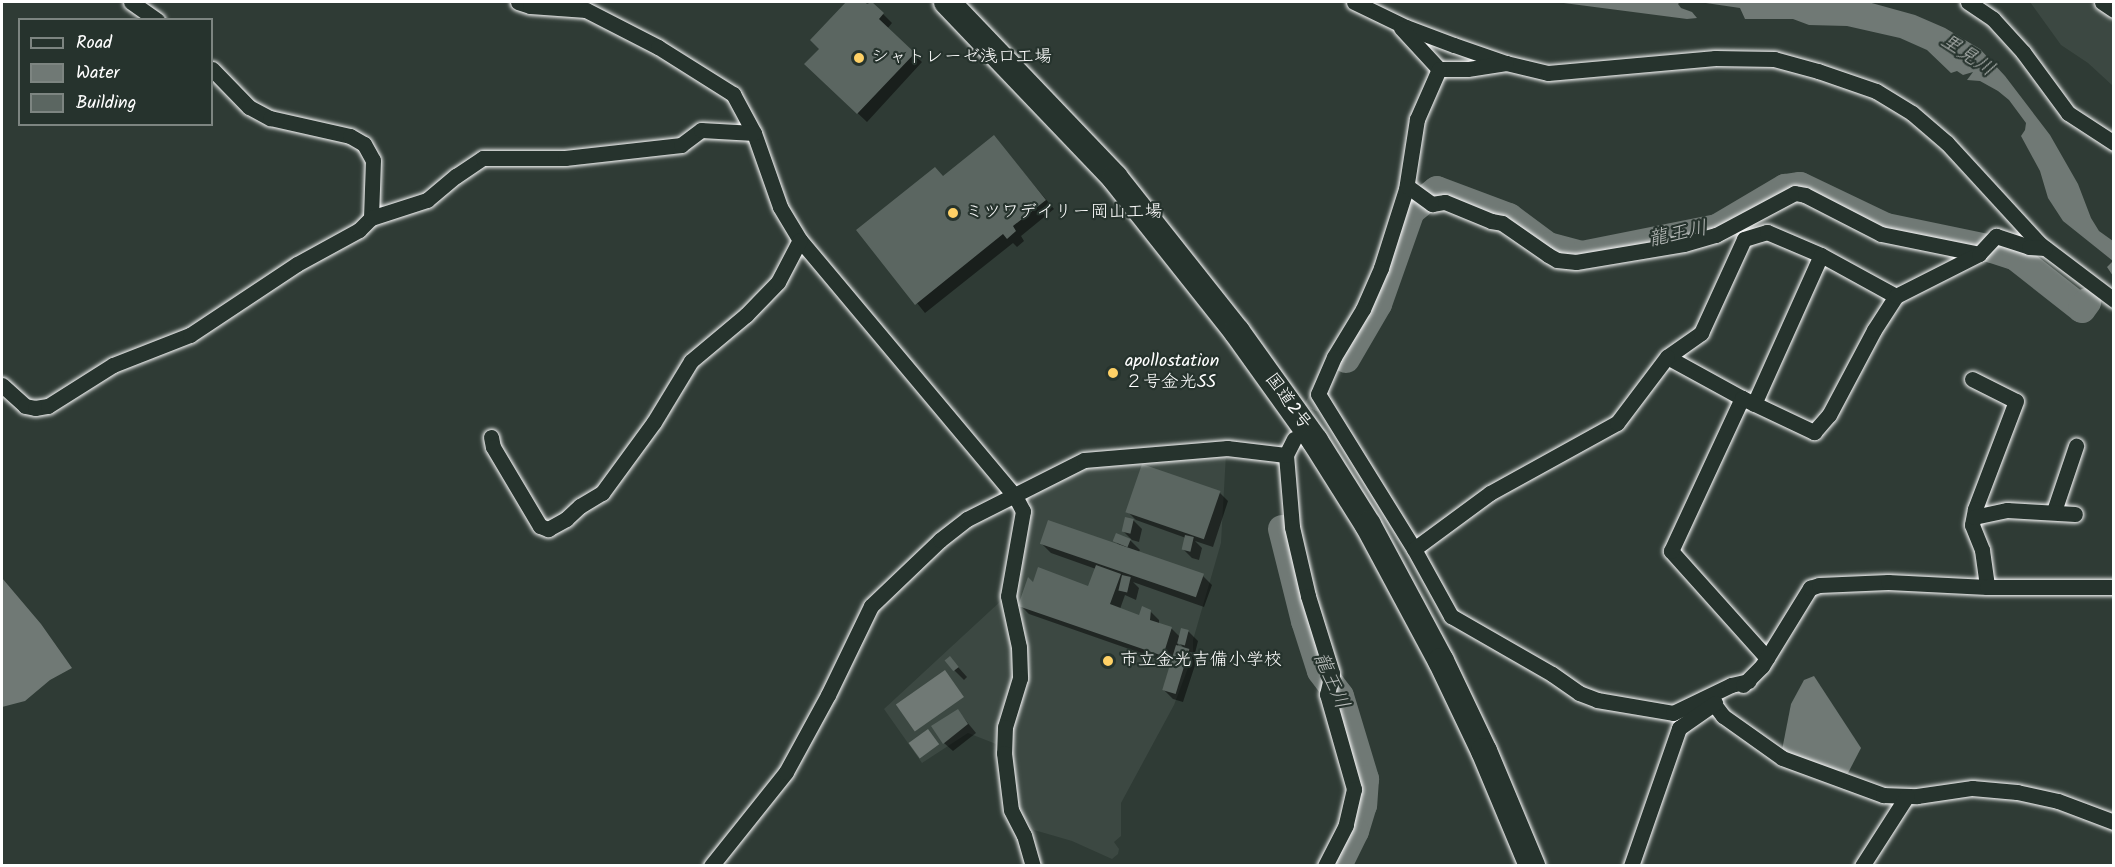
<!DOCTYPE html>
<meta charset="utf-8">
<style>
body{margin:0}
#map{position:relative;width:2115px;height:867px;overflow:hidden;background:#2f3b35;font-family:Kalam,"Klee One",sans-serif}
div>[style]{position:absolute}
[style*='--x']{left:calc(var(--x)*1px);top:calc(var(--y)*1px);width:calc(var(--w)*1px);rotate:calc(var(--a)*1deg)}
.built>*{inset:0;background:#3c4842}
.water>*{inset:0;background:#707975;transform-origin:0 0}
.shadow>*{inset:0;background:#0007}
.river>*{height:28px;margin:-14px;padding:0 14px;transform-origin:14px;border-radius:14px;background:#707975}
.building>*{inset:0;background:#5b6661;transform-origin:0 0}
.minor-tunnel>*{height:15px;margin-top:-7.5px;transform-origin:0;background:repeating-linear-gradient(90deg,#444f49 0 15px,transparent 0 23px)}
.roads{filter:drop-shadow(0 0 2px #fff) drop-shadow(0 0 2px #fff)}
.minor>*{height:15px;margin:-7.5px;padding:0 7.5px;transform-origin:7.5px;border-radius:7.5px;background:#26332d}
.trunk>*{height:26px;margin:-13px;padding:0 13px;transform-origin:13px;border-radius:13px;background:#26332d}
.dots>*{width:16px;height:16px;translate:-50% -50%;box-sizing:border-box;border:3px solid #26332d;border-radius:50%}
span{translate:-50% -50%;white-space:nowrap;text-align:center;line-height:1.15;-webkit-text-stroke:4.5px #26332d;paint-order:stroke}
.poi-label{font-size:18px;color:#fff}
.left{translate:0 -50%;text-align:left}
.street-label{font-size:18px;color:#fff}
.water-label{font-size:20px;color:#b8bcba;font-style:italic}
.frame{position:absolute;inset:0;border:3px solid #fff;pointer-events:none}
.legend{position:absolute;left:18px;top:18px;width:195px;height:108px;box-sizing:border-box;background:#26332d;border:2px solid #7d8581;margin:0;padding:8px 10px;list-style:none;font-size:18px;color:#fff}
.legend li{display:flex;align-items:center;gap:12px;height:30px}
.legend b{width:30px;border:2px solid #7d8581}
</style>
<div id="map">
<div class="built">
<div style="clip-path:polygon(2030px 2px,2103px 2px,2113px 12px,2113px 86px,2088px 63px,2061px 45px)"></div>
<div style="clip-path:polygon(1226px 454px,1221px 543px,1193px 640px,1193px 655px,1174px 705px,1121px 803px,1121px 836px,1114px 842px,1119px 849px,1118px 854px,1112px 859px,1072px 841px,1034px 830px,1017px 809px,1011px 786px,1011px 721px,1021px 696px,1012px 599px,1028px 507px,1035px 494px,1048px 481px,1084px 466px)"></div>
<div style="clip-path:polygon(1003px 599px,1014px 668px,1010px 687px,1000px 714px,996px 744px,968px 733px,922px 763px,884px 709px)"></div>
</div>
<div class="water">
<div style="clip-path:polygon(1556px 2px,1680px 2px,1678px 4px,1681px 8px,1692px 12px,1697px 18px,1687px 19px)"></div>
<div style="clip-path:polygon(1699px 2px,1868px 2px,1915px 15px,1945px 28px,1980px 49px,2005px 76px,2050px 135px,2078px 184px,2091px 218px,2099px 231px,2113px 241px,2113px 276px,2107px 267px,2113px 261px,2063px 221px,2048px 198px,2040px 171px,2021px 136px,2025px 130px,2026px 123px,2009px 100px,1998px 91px,1980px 81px,1967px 80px,1973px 72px,1963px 75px,1957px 71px,1951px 73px,1927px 50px,1900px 38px,1847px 26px,1809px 25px,1793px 19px,1745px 19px,1740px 8px)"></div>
<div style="clip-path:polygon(2px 578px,41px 624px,72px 668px,50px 680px,25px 701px,2px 707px)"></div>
<div style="left:945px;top:670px;width:33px;height:60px;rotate:55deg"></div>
<div style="clip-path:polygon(1814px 676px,1861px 748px,1848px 773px,1814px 766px,1782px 750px,1791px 704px,1804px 680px)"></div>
<div style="left:928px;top:729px;width:19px;height:24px;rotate:54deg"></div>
</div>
<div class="shadow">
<div style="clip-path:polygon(848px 2px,863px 2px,868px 6px,871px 2px,892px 23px,887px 29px,922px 62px,867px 122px,815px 73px,821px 49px,812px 40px)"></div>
<div style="clip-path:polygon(994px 137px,1054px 209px,1021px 236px,1024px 241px,1017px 247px,1013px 243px,925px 313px,858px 230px,943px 178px)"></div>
<div style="clip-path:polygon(1219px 492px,1228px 501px,1213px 547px,1195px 541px,1202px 548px,1199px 560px,1192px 558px,1183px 549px,1186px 538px,1136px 520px,1127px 511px)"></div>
<div style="clip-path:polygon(1133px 520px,1142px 529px,1139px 542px,1132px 540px,1123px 531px)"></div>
<div style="clip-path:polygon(evenodd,1117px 535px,1131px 541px,1140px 550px,1138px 553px,1203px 576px,1212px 585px,1204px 607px,1133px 582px,1139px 588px,1136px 600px,1125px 595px,1120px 609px,1140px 617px,1150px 611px,1159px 620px,1159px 624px,1172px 629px,1180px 637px,1182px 630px,1189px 632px,1198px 641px,1195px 653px,1189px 652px,1197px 659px,1183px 702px,1173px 699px,1164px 690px,1172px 664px,1029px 614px,1020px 605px,1033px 584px,1089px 588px,1096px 569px,1051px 553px,1042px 544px,1122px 548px,1115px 541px,1117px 535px,1179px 643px,1186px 650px,1177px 647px,1179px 643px)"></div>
<div style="clip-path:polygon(950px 658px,967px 677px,964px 680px,955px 671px)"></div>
<div style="clip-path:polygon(958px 711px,976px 733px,953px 751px,944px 743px)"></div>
</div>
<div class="river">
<div style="--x:1346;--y:359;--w:64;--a:-59.8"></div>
<div style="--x:1378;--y:304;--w:99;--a:-70.5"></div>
<div style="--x:1411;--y:211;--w:33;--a:-39"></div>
<div style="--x:1437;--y:190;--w:77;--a:20.6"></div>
<div style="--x:1509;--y:217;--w:49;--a:36.6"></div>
<div style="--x:1548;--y:246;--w:35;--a:15"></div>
<div style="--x:1582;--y:255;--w:138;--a:-11.3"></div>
<div style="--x:1717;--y:228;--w:79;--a:-30.5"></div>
<div style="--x:1785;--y:188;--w:15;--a:-8"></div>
<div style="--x:1800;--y:186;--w:95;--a:25.5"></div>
<div style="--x:1886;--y:227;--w:108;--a:11.7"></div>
<div style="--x:1992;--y:249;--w:25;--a:18"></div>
<div style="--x:2016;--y:257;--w:84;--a:38.2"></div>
<div style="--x:2082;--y:309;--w:9;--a:-54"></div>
<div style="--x:1282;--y:529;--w:95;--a:76"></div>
<div style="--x:1305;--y:621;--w:52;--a:72.3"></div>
<div style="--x:1321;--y:671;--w:31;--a:53"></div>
<div style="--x:1340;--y:696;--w:87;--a:73.2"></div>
<div style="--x:1365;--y:779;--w:26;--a:94"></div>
<div style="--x:1363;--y:805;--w:27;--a:107"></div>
<div style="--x:1355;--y:831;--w:39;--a:116"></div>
</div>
<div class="building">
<div style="clip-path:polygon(846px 2px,865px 2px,867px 4px,872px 2px,884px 13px,879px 19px,915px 53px,857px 114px,804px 64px,819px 49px,810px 40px)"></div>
<div style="clip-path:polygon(994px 135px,1046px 200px,1013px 226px,1016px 231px,1007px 239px,1003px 234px,915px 305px,856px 230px,935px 167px,943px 176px)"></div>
<div style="left:1142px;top:464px;width:83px;height:51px;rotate:19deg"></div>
<div style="left:1125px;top:517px;width:9px;height:15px;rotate:13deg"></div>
<div style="left:1048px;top:520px;width:165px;height:25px;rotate:19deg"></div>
<div style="left:1116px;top:533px;width:16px;height:9px;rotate:22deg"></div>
<div style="left:1185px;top:535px;width:9px;height:15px;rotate:13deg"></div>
<div style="clip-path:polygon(1096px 565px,1121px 574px,1110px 604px,1139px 615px,1142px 606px,1151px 610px,1150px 620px,1172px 627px,1163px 656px,1018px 606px,1028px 577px,1033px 582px,1038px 567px,1088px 586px)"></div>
<div style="left:1122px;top:575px;width:9px;height:16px;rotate:13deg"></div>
<div style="left:1181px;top:628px;width:8px;height:16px;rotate:14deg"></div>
<div style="left:1176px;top:645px;width:14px;height:47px;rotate:17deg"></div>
<div style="left:950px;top:656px;width:14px;height:7px;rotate:51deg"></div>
<div style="clip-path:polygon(958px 709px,968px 724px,943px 744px,931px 726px)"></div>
</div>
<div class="minor-tunnel">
<div style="--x:1300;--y:428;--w:38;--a:-62"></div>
</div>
<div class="roads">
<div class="minor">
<div style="--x:131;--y:2;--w:32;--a:35"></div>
<div style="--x:518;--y:2;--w:13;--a:18"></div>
<div style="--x:530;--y:6;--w:56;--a:4.1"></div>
<div style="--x:586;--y:10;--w:81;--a:27.2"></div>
<div style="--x:658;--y:47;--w:89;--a:32.1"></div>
<div style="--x:733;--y:94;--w:44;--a:61.7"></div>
<div style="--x:754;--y:133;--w:78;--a:70.6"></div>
<div style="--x:780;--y:207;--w:39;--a:59"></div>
<div style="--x:800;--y:240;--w:334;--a:50"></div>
<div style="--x:1015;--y:496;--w:17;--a:62"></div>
<div style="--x:1023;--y:511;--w:86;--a:100"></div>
<div style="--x:1008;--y:596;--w:52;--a:77.8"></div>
<div style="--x:1019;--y:647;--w:31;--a:88"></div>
<div style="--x:1020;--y:678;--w:51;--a:107"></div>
<div style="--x:1005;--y:727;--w:26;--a:92"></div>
<div style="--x:1004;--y:753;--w:57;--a:83"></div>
<div style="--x:1011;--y:810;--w:28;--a:63"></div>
<div style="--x:1024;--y:835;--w:32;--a:74"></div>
<div style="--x:1354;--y:2;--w:58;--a:25.7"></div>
<div style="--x:1406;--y:27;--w:51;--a:20.6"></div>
<div style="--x:1454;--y:45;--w:55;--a:19.1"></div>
<div style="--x:1506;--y:63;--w:43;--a:13.4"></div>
<div style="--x:1548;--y:73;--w:168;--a:-5.1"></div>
<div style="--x:1715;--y:58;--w:59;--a:1"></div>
<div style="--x:1774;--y:59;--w:46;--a:15.3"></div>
<div style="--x:1818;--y:71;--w:61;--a:19"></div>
<div style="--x:1876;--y:91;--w:42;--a:31.4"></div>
<div style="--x:1912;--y:113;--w:46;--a:40.6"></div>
<div style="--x:1947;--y:143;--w:137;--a:47.4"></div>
<div style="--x:2040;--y:244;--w:93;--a:37.1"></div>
<div style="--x:1968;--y:2;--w:30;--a:34"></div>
<div style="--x:1993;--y:19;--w:45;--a:47.7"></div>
<div style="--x:2023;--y:52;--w:76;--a:53.6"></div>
<div style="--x:2068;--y:113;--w:55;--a:33.1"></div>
<div style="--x:2102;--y:2;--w:14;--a:34"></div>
<div style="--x:1401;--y:28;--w:56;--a:47.2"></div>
<div style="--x:1506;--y:63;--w:39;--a:171"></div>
<div style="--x:1467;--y:69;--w:28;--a:180"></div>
<div style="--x:1439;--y:69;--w:55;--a:113.7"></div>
<div style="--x:1417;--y:119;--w:71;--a:98.9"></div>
<div style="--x:1406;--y:189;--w:83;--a:107.6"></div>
<div style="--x:1381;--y:268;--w:45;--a:113.7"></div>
<div style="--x:1363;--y:309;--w:56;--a:121.1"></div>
<div style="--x:1334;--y:357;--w:40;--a:113.4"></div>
<div style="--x:1318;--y:394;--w:182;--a:58.2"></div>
<div style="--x:1414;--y:549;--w:77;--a:61.1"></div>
<div style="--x:1451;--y:616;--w:116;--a:29.9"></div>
<div style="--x:1552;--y:674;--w:33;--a:35"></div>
<div style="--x:1579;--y:693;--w:19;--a:21"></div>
<div style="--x:1597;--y:700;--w:77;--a:9.7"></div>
<div style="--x:1673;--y:713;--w:64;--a:-25.8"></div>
<div style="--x:1731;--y:685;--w:18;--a:-13"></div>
<div style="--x:212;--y:69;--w:53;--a:45.8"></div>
<div style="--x:249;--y:107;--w:24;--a:28"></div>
<div style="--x:270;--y:118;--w:82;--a:12.7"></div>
<div style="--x:350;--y:136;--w:16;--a:30"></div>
<div style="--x:364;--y:144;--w:18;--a:61"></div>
<div style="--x:373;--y:160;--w:58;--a:92"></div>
<div style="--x:1407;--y:186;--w:31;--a:36"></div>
<div style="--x:1432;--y:204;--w:13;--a:-9"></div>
<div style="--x:1445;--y:202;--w:50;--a:22.4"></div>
<div style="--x:1491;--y:221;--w:11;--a:10"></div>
<div style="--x:1502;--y:223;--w:56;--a:34.8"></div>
<div style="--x:1548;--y:255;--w:10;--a:29"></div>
<div style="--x:1557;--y:260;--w:19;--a:6"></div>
<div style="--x:1576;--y:262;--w:109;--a:-9.5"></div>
<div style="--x:1684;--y:244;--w:33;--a:-16"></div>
<div style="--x:1716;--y:235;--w:89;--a:-28"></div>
<div style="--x:1795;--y:193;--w:10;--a:11"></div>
<div style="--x:1805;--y:195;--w:85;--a:27.2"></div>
<div style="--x:1881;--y:234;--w:100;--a:11.5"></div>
<div style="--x:1972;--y:379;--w:49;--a:26.6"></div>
<div style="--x:2016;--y:401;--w:116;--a:110.8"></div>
<div style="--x:1975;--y:509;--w:16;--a:101"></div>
<div style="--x:1972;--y:525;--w:27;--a:68"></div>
<div style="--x:1982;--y:550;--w:37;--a:82"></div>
<div style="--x:2;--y:385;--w:31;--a:42"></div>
<div style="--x:25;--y:406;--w:10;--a:11"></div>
<div style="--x:35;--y:408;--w:13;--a:-9"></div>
<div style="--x:48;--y:406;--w:77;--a:-32.2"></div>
<div style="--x:113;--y:365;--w:83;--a:-21.3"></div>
<div style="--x:190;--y:335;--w:128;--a:-33.6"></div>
<div style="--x:297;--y:264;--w:71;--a:-28.7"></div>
<div style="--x:359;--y:230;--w:17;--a:-45"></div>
<div style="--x:371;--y:218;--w:59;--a:-17.8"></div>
<div style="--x:427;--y:200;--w:38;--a:-40"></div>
<div style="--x:456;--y:176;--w:32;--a:-34"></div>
<div style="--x:483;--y:158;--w:82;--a:0"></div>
<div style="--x:565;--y:158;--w:117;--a:-6.4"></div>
<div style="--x:681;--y:145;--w:25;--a:-37"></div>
<div style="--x:701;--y:130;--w:53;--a:3.2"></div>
<div style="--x:1742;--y:398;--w:85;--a:-151.3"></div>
<div style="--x:1667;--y:357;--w:42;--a:-35.2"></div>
<div style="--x:1701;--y:333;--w:103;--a:-65.4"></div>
<div style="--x:1744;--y:239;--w:24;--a:-17"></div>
<div style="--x:1767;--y:232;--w:59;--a:23.1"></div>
<div style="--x:1754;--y:404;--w:163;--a:-65.8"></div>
<div style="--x:1821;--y:255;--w:85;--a:28.7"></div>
<div style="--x:491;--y:437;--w:10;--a:79"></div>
<div style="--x:493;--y:447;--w:92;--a:59.3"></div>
<div style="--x:540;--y:526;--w:9;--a:21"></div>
<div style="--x:548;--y:529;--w:21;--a:-29"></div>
<div style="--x:566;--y:519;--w:19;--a:-43"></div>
<div style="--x:580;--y:506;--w:26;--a:-31"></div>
<div style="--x:602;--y:493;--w:88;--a:-53.8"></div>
<div style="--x:654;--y:422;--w:71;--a:-58.8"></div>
<div style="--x:691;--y:361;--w:72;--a:-39.9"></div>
<div style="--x:746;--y:315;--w:46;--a:-45.9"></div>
<div style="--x:778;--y:282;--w:47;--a:-62.4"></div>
<div style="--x:1294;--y:439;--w:18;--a:117"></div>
<div style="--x:1286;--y:455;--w:72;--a:85.2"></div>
<div style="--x:1292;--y:527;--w:71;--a:76.9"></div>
<div style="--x:1308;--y:596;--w:81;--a:72.7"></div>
<div style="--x:1332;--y:673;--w:22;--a:103"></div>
<div style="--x:1327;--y:694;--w:99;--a:74.1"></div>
<div style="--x:1354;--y:789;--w:37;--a:103"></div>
<div style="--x:1346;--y:825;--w:46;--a:117.1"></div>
<div style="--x:2054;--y:511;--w:69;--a:-71.3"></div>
<div style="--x:1974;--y:517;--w:34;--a:-12"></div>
<div style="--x:2007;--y:510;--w:68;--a:3.4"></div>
<div style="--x:1414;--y:549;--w:94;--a:-36.4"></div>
<div style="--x:1490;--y:493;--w:145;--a:-28.9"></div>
<div style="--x:1617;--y:423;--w:83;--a:-52.9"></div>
<div style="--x:1767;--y:658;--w:144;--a:-131.9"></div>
<div style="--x:1671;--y:551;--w:169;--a:-65.1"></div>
<div style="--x:1742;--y:398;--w:80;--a:25.3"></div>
<div style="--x:1814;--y:432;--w:23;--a:-49"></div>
<div style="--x:1829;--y:415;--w:96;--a:-62.1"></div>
<div style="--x:1874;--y:330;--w:40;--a:-57.1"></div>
<div style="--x:1896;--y:296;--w:93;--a:-26.8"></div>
<div style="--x:1979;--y:254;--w:25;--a:-47"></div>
<div style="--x:1996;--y:236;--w:35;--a:18"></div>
<div style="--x:2029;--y:247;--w:16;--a:4"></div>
<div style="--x:1743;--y:685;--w:27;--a:-45"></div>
<div style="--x:1762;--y:666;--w:92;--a:-58.4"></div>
<div style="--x:1810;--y:588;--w:9;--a:-18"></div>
<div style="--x:1819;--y:585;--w:69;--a:-2.5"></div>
<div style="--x:1888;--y:582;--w:99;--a:2.9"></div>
<div style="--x:1987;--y:587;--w:127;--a:0"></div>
<div style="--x:1714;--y:704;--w:15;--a:53"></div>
<div style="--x:1723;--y:716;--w:72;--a:35.4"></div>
<div style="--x:1782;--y:758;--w:108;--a:20.1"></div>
<div style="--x:1883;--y:795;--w:34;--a:2"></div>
<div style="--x:1917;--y:796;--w:56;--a:-8.3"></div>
<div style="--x:1972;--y:788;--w:45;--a:5.1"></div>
<div style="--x:2017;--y:792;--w:42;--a:12.4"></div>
<div style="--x:2058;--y:801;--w:60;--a:20.6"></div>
<div style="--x:711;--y:866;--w:120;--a:-51.4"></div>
<div style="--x:786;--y:772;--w:88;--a:-61.4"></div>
<div style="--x:828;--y:695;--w:99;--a:-64.2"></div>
<div style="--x:871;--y:606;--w:95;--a:-43.7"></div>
<div style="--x:940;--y:540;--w:34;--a:-38"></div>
<div style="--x:967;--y:519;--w:131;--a:-26.8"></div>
<div style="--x:1084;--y:460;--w:144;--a:-4.8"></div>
<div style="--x:1227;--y:448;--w:59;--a:6.8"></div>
<div style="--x:1631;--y:866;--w:146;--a:-70.8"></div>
<div style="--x:1679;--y:728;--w:44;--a:-34.8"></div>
<div style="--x:1862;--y:866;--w:83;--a:-57.3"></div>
</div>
<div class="trunk">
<div style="--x:947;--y:2;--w:243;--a:46.3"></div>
<div style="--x:1115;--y:178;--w:196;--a:51.6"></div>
<div style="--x:1237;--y:332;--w:134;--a:54.4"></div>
<div style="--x:1315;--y:441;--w:99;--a:57.8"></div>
<div style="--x:1368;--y:525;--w:154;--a:61.8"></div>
<div style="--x:1441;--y:661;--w:100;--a:64.5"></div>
<div style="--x:1484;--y:751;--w:125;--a:67.3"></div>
</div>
</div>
<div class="dots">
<div style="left:859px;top:58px;background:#ffd166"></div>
<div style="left:953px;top:213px;background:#ffd166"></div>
<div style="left:1113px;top:373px;background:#ffd166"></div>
<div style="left:1108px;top:661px;background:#ffd166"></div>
</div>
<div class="poi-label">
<span class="left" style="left:871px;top:58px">シャトレーゼ浅口工場</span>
<span class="left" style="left:965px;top:213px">ミツワデイリー岡山工場</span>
<span class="left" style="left:1125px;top:373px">apollostation<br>２号金光SS</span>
<span class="left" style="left:1120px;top:661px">市立金光吉備小学校</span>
</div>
<div class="street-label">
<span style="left:1287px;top:402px;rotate:54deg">国道2号</span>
</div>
<div class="water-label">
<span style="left:1967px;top:56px;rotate:34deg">里見川</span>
<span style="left:1678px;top:235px;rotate:-12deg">龍王川</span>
<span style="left:1330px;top:681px;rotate:66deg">龍王川</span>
</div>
<div class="frame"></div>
<ul class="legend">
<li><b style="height:8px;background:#26332d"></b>Road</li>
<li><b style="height:16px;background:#707975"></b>Water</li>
<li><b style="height:16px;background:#5b6661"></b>Building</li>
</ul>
</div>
